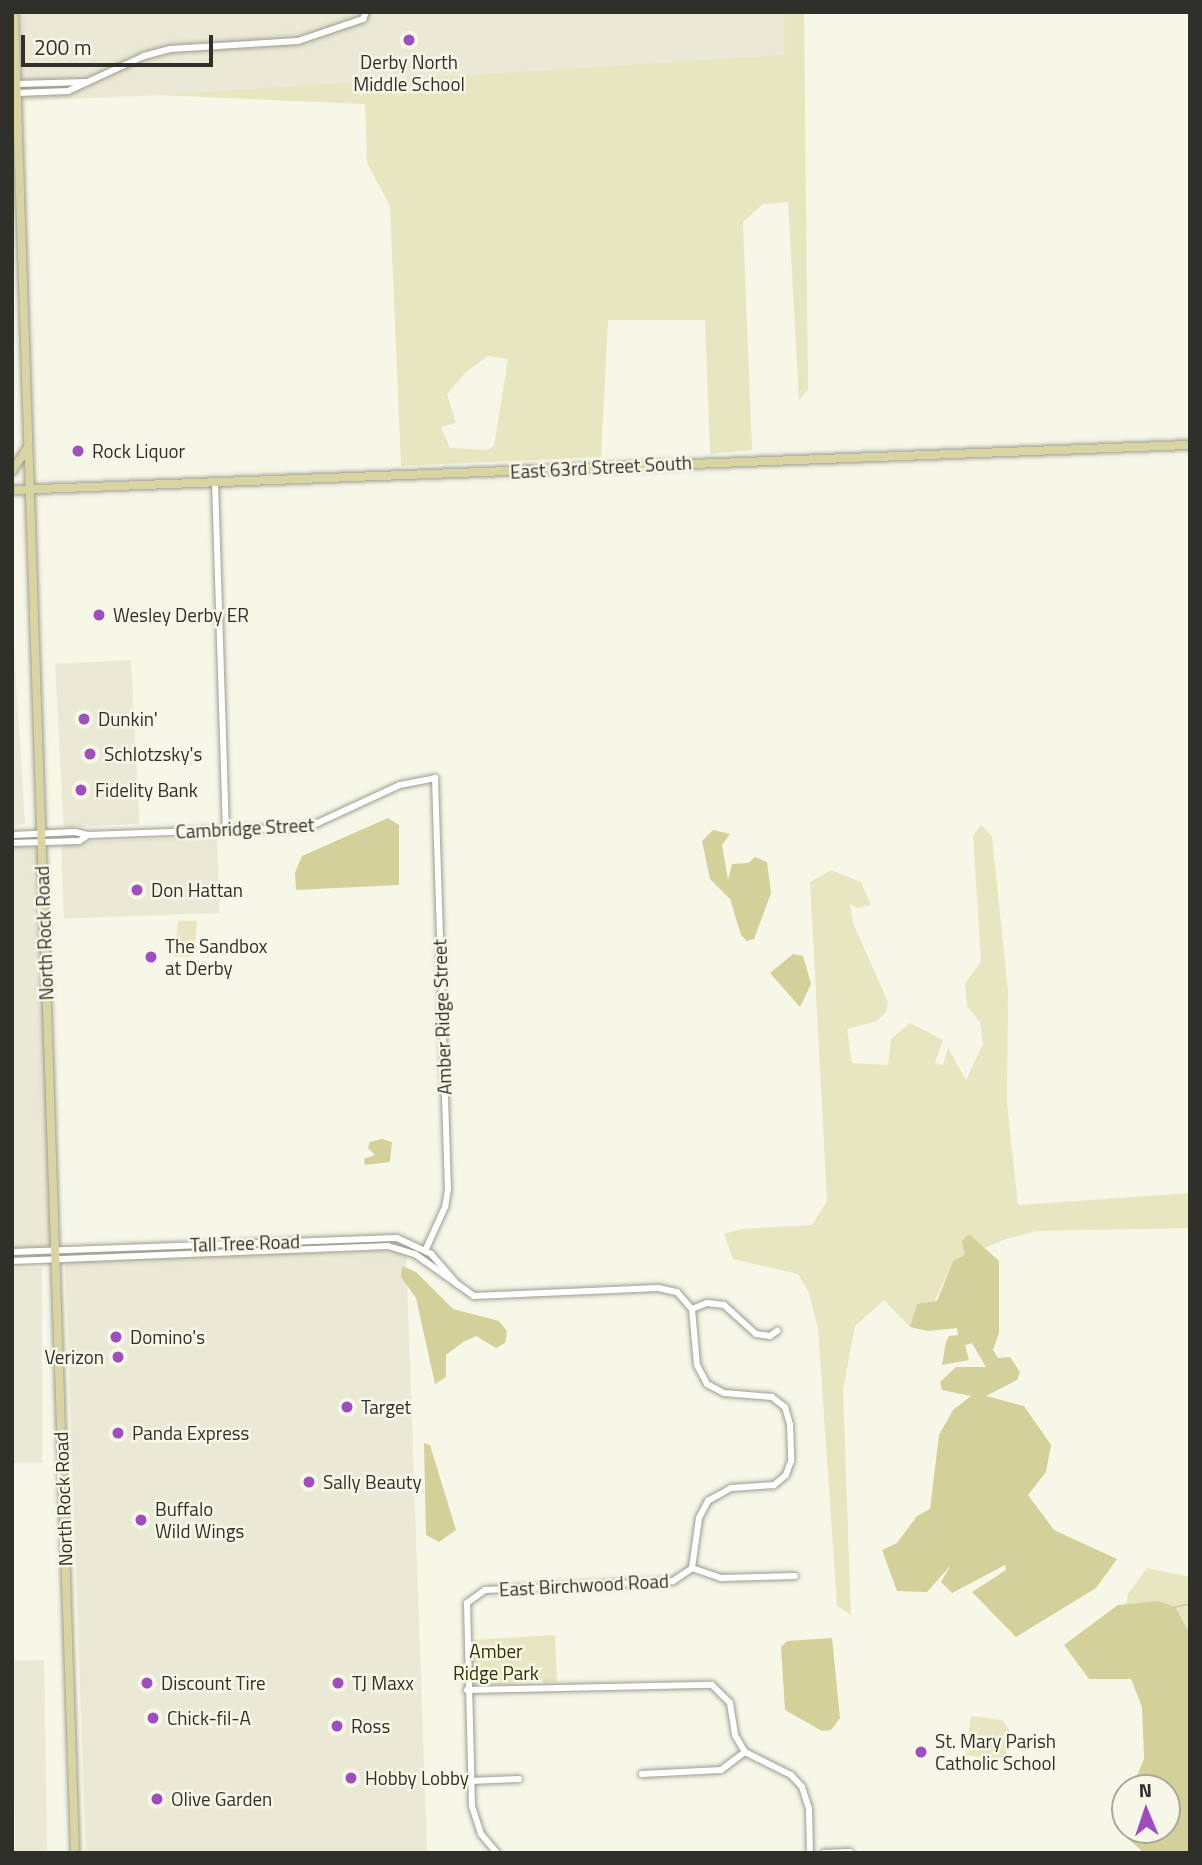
<!DOCTYPE html>
<style>
body{margin:0}
#map{position:relative;width:1202px;height:1865px;overflow:hidden;background:#f7f7e8;font-family:"Titillium Web",sans-serif}
div>[style]{position:absolute}
[style*='--x']{left:calc(var(--x)*1px);top:calc(var(--y)*1px);width:calc(var(--w)*1px);rotate:calc(var(--a)*1deg)}
.built>*{inset:0;background:#eae9d5;transform-origin:0 0}
.green>*{inset:0;background:#e8e6c0}
.water>*{inset:0;background:#d3d09a}
.stream>*{height:2px;margin:-1px;padding:0 1px;transform-origin:1px;border-radius:1px;background:#d3d09a}
.roads{filter:drop-shadow(0 0 2px #9d9c8f) drop-shadow(0 0 2px #9d9c8f)}
.minor>*{height:6px;margin:-3px;padding:0 3px;transform-origin:3px;border-radius:3px;background:#fff}
.major>*{height:8px;margin:-4px;padding:0 4px;transform-origin:4px;border-radius:4px;background:#d9d5a2}
.dots>*{width:19px;height:19px;translate:-50% -50%;box-sizing:border-box;border:4px solid #f7f7e8;border-radius:50%}
span{translate:-50% -50%;white-space:nowrap;text-align:center;line-height:1.15;-webkit-text-stroke:5px #f7f7e8;paint-order:stroke}
.poi-label{font-size:19px;color:#30302a}
.left{translate:0 -50%;text-align:left}
.right{translate:-100% -50%;text-align:right}
.street-label{font-size:19px;color:#30302a}
.park-label{font-size:19px;color:#333003}
.frame{position:absolute;inset:0;border:14px solid #30302a;pointer-events:none}
.north{position:absolute;left:1111px;top:1774px;width:70px;height:70px;box-sizing:border-box;background:#f7f7e8;border:2px solid #a7a79c;border-radius:50%;rotate:358deg;font-size:19px;font-weight:700;line-height:28px;text-align:center;color:#30302a}
.north::after{content:'';display:block;margin:auto;width:24px;height:32px;background:#9e4ebe;clip-path:polygon(50% 0,100% 100%,50% 72%,0 100%)}
.scale{position:absolute;left:21px;top:35px;width:192px;height:32px;box-sizing:border-box;border:4px solid #30302a;border-top:0;padding-left:9px;font-size:21px;line-height:24px;white-space:nowrap;color:#30302a;-webkit-text-stroke:5px #f7f7e8;paint-order:stroke}
</style>
<div id="map">
<div class="built">
<div style="clip-path:polygon(21px 12px,796px 12px,798px 67px,23px 101px)"></div>
<div style="clip-path:polygon(12px 614px,25px 824px,12px 826px)"></div>
<div style="left:131px;top:660px;width:164px;height:76px;rotate:87deg"></div>
<div style="clip-path:polygon(41px 834px,55px 1251px,12px 1253px,12px 836px)"></div>
<div style="left:217px;top:837px;width:76px;height:156px;rotate:88deg"></div>
<div style="left:406px;top:1250px;width:603px;height:341px;rotate:88deg"></div>
<div style="left:42px;top:1268px;width:195px;height:30px;rotate:90deg"></div>
<div style="left:44px;top:1660px;width:193px;height:32px;rotate:89deg"></div>
</div>
<div class="green">
<div style="clip-path:polygon(evenodd,785px 12px,804px 12px,808px 390px,799px 400px,788px 202px,763px 204px,743px 222px,752px 450px,710px 454px,705px 320px,608px 320px,601px 457px,401px 466px,390px 206px,367px 163px,365px 104px,157px 95px,785px 55px,785px 12px,488px 356px,508px 359px,494px 446px,487px 450px,450px 448px,441px 427px,456px 423px,447px 394px,466px 372px,488px 356px)"></div>
<div style="clip-path:polygon(981px 825px,992px 836px,1008px 991px,1007px 1103px,1018px 1205px,1190px 1193px,1190px 1228px,1036px 1231px,1006px 1239px,953px 1261px,930px 1311px,910px 1327px,884px 1300px,855px 1326px,843px 1389px,851px 1615px,837px 1606px,818px 1328px,809px 1293px,798px 1274px,733px 1259px,724px 1234px,741px 1229px,812px 1225px,827px 1201px,810px 882px,831px 870px,861px 882px,871px 905px,857px 908px,850px 904px,853px 923px,888px 1002px,886px 1012px,877px 1021px,847px 1029px,852px 1063px,888px 1065px,891px 1039px,910px 1023px,943px 1040px,935px 1063px,943px 1065px,948px 1048px,966px 1080px,983px 1044px,980px 1022px,967px 1006px,965px 984px,981px 961px,973px 836px)"></div>
<div style="clip-path:polygon(178px 921px,197px 921px,194px 956px,174px 957px)"></div>
<div style="clip-path:polygon(1147px 1568px,1190px 1577px,1190px 1634px,1126px 1605px,1128px 1594px)"></div>
<div style="clip-path:polygon(555px 1635px,557px 1682px,476px 1685px,471px 1682px,471px 1640px)"></div>
<div style="clip-path:polygon(971px 1716px,1002px 1720px,1010px 1731px,1006px 1761px,965px 1755px)"></div>
</div>
<div class="water">
<div style="clip-path:polygon(388px 818px,399px 825px,399px 885px,296px 890px,295px 873px,302px 856px)"></div>
<div style="clip-path:polygon(713px 830px,730px 834px,722px 845px,728px 880px,732px 864px,748px 863px,755px 857px,767px 862px,771px 893px,754px 939px,747px 941px,741px 935px,730px 899px,710px 879px,702px 841px)"></div>
<div style="clip-path:polygon(793px 954px,803px 956px,811px 984px,800px 1007px,770px 973px)"></div>
<div style="clip-path:polygon(382px 1139px,392px 1142px,390px 1162px,365px 1165px,364px 1159px,375px 1155px,368px 1148px,370px 1142px)"></div>
<div style="clip-path:polygon(969px 1234px,999px 1261px,999px 1333px,993px 1350px,998px 1358px,1010px 1357px,1020px 1372px,1017px 1380px,986px 1396px,1024px 1406px,1051px 1445px,1046px 1472px,1028px 1495px,1054px 1530px,1117px 1559px,1096px 1588px,1016px 1637px,972px 1592px,1006px 1570px,1005px 1565px,952px 1593px,941px 1582px,951px 1565px,927px 1592px,897px 1591px,882px 1550px,897px 1543px,917px 1516px,930px 1509px,939px 1435px,953px 1410px,971px 1396px,942px 1390px,940px 1382px,956px 1367px,986px 1367px,972px 1343px,965px 1345px,969px 1360px,942px 1365px,946px 1342px,949px 1336px,958px 1335px,957px 1328px,928px 1331px,910px 1327px,917px 1304px,937px 1301px,953px 1261px,965px 1255px,962px 1241px)"></div>
<div style="clip-path:polygon(402px 1266px,416px 1272px,453px 1309px,499px 1321px,507px 1331px,505px 1343px,496px 1348px,476px 1336px,463px 1342px,446px 1355px,446px 1377px,435px 1384px,416px 1298px,401px 1277px)"></div>
<div style="clip-path:polygon(424px 1443px,430px 1445px,456px 1530px,439px 1542px,426px 1535px)"></div>
<div style="clip-path:polygon(1158px 1601px,1175px 1607px,1190px 1634px,1190px 1853px,1144px 1853px,1127px 1838px,1126px 1830px,1167px 1830px,1167px 1788px,1132px 1788px,1144px 1759px,1142px 1707px,1131px 1679px,1089px 1679px,1064px 1645px,1118px 1605px)"></div>
<div style="clip-path:polygon(832px 1638px,840px 1718px,831px 1730px,822px 1731px,785px 1710px,781px 1647px,787px 1641px)"></div>
</div>
<div class="stream">
<div style="--x:1175;--y:1607;--w:15;--a:-11"></div>
</div>
<div class="roads">
<div class="minor">
<div style="--x:16;--y:84;--w:71;--a:-1.6"></div>
<div style="--x:17;--y:93;--w:51;--a:-2.2"></div>
<div style="--x:68;--y:91;--w:84;--a:-24.7"></div>
<div style="--x:144;--y:56;--w:27;--a:-15"></div>
<div style="--x:170;--y:49;--w:128;--a:-3.6"></div>
<div style="--x:298;--y:41;--w:69;--a:-18.7"></div>
<div style="--x:363;--y:19;--w:8;--a:-67"></div>
<div style="--x:215;--y:482;--w:348;--a:88.2"></div>
<div style="--x:12;--y:835;--w:63;--a:-2.7"></div>
<div style="--x:75;--y:832;--w:13;--a:13"></div>
<div style="--x:88;--y:835;--w:11;--a:146"></div>
<div style="--x:79;--y:841;--w:67;--a:178.3"></div>
<div style="--x:88;--y:835;--w:221;--a:-2.1"></div>
<div style="--x:309;--y:827;--w:100;--a:-24.8"></div>
<div style="--x:400;--y:785;--w:36;--a:-11"></div>
<div style="--x:435;--y:778;--w:411;--a:88.2"></div>
<div style="--x:448;--y:1189;--w:18;--a:99"></div>
<div style="--x:445;--y:1207;--w:48;--a:114.4"></div>
<div style="--x:12;--y:1252;--w:385;--a:-2.1"></div>
<div style="--x:397;--y:1238;--w:38;--a:25"></div>
<div style="--x:431;--y:1254;--w:41;--a:48.9"></div>
<div style="--x:12;--y:1261;--w:376;--a:-2.3"></div>
<div style="--x:388;--y:1246;--w:28;--a:17"></div>
<div style="--x:415;--y:1254;--w:72;--a:35.4"></div>
<div style="--x:474;--y:1296;--w:184;--a:-2.5"></div>
<div style="--x:658;--y:1288;--w:19;--a:12"></div>
<div style="--x:677;--y:1292;--w:23;--a:49"></div>
<div style="--x:692;--y:1309;--w:56;--a:84.9"></div>
<div style="--x:697;--y:1365;--w:21;--a:62"></div>
<div style="--x:707;--y:1384;--w:19;--a:28"></div>
<div style="--x:724;--y:1393;--w:48;--a:4.8"></div>
<div style="--x:772;--y:1397;--w:16;--a:38"></div>
<div style="--x:785;--y:1407;--w:18;--a:74"></div>
<div style="--x:790;--y:1424;--w:37;--a:88"></div>
<div style="--x:791;--y:1461;--w:15;--a:110"></div>
<div style="--x:786;--y:1475;--w:16;--a:140"></div>
<div style="--x:774;--y:1485;--w:43;--a:176"></div>
<div style="--x:731;--y:1488;--w:26;--a:151"></div>
<div style="--x:708;--y:1501;--w:19;--a:118"></div>
<div style="--x:699;--y:1518;--w:50;--a:98"></div>
<div style="--x:692;--y:1309;--w:16;--a:-22"></div>
<div style="--x:707;--y:1303;--w:17;--a:7"></div>
<div style="--x:724;--y:1305;--w:43;--a:42.2"></div>
<div style="--x:756;--y:1334;--w:14;--a:8"></div>
<div style="--x:770;--y:1336;--w:9;--a:-36"></div>
<div style="--x:692;--y:1568;--w:31;--a:19"></div>
<div style="--x:721;--y:1578;--w:74;--a:-1.5"></div>
<div style="--x:467;--y:1690;--w:245;--a:-1.2"></div>
<div style="--x:712;--y:1685;--w:25;--a:45"></div>
<div style="--x:730;--y:1703;--w:32;--a:81"></div>
<div style="--x:735;--y:1735;--w:20;--a:60"></div>
<div style="--x:745;--y:1752;--w:51;--a:26.6"></div>
<div style="--x:791;--y:1775;--w:16;--a:47"></div>
<div style="--x:802;--y:1787;--w:23;--a:72"></div>
<div style="--x:809;--y:1809;--w:44;--a:88.7"></div>
<div style="--x:642;--y:1774;--w:79;--a:-2.9"></div>
<div style="--x:721;--y:1770;--w:30;--a:-37"></div>
<div style="--x:470;--y:1781;--w:49;--a:-2.3"></div>
<div style="--x:497;--y:1853;--w:25;--a:-130"></div>
<div style="--x:481;--y:1834;--w:28;--a:-108"></div>
<div style="--x:472;--y:1807;--w:204;--a:-91.4"></div>
<div style="--x:467;--y:1603;--w:22;--a:-36"></div>
<div style="--x:485;--y:1590;--w:188;--a:-2.7"></div>
<div style="--x:673;--y:1581;--w:23;--a:-34"></div>
<div style="--x:824;--y:1853;--w:26;--a:-2"></div>
</div>
<div class="major">
<div style="--x:14;--y:12;--w:1842;--a:88.1"></div>
<div style="--x:12;--y:471;--w:27;--a:-56"></div>
<div style="--x:12;--y:490;--w:1179;--a:-2.19"></div>
</div>
</div>
<div class="dots">
<div style="left:409px;top:40px;background:#9e4ebe"></div>
<div style="left:78px;top:451px;background:#9e4ebe"></div>
<div style="left:99px;top:615px;background:#9e4ebe"></div>
<div style="left:84px;top:719px;background:#9e4ebe"></div>
<div style="left:90px;top:754px;background:#9e4ebe"></div>
<div style="left:81px;top:790px;background:#9e4ebe"></div>
<div style="left:137px;top:890px;background:#9e4ebe"></div>
<div style="left:151px;top:957px;background:#9e4ebe"></div>
<div style="left:116px;top:1337px;background:#9e4ebe"></div>
<div style="left:118px;top:1357px;background:#9e4ebe"></div>
<div style="left:347px;top:1407px;background:#9e4ebe"></div>
<div style="left:118px;top:1433px;background:#9e4ebe"></div>
<div style="left:309px;top:1482px;background:#9e4ebe"></div>
<div style="left:141px;top:1520px;background:#9e4ebe"></div>
<div style="left:147px;top:1683px;background:#9e4ebe"></div>
<div style="left:338px;top:1683px;background:#9e4ebe"></div>
<div style="left:153px;top:1718px;background:#9e4ebe"></div>
<div style="left:337px;top:1726px;background:#9e4ebe"></div>
<div style="left:921px;top:1752px;background:#9e4ebe"></div>
<div style="left:351px;top:1778px;background:#9e4ebe"></div>
<div style="left:157px;top:1799px;background:#9e4ebe"></div>
</div>
<div class="poi-label">
<span style="left:409px;top:73px">Derby North<br>Middle School</span>
<span class="left" style="left:92px;top:451px">Rock Liquor</span>
<span class="left" style="left:113px;top:615px">Wesley Derby ER</span>
<span class="left" style="left:98px;top:719px">Dunkin'</span>
<span class="left" style="left:104px;top:754px">Schlotzsky's</span>
<span class="left" style="left:95px;top:790px">Fidelity Bank</span>
<span class="left" style="left:151px;top:890px">Don Hattan</span>
<span class="left" style="left:165px;top:957px">The Sandbox<br>at Derby</span>
<span class="left" style="left:130px;top:1337px">Domino's</span>
<span class="right" style="left:104px;top:1357px">Verizon</span>
<span class="left" style="left:361px;top:1407px">Target</span>
<span class="left" style="left:132px;top:1433px">Panda Express</span>
<span class="left" style="left:323px;top:1482px">Sally Beauty</span>
<span class="left" style="left:155px;top:1520px">Buffalo<br>Wild Wings</span>
<span class="left" style="left:161px;top:1683px">Discount Tire</span>
<span class="left" style="left:352px;top:1683px">TJ Maxx</span>
<span class="left" style="left:167px;top:1718px">Chick-fil-A</span>
<span class="left" style="left:351px;top:1726px">Ross</span>
<span class="left" style="left:935px;top:1752px">St. Mary Parish<br>Catholic School</span>
<span class="left" style="left:365px;top:1778px">Hobby Lobby</span>
<span class="left" style="left:171px;top:1799px">Olive Garden</span>
</div>
<div class="street-label">
<span style="left:601px;top:467px;rotate:-3deg">East 63rd Street South</span>
<span style="left:245px;top:828px;rotate:-3deg">Cambridge Street</span>
<span style="left:44px;top:933px;rotate:-92deg">North Rock Road</span>
<span style="left:442px;top:1017px;rotate:-92deg">Amber Ridge Street</span>
<span style="left:245px;top:1243px;rotate:-2deg">Tall Tree Road</span>
<span style="left:63px;top:1499px;rotate:-92deg">North Rock Road</span>
<span style="left:584px;top:1585px;rotate:-3deg">East Birchwood Road</span>
</div>
<div class="park-label">
<span style="left:496px;top:1662px">Amber<br>Ridge Park</span>
</div>
<div class="frame"></div>
<div class="north">N</div>
<div class="scale">200 m</div>
</div>
